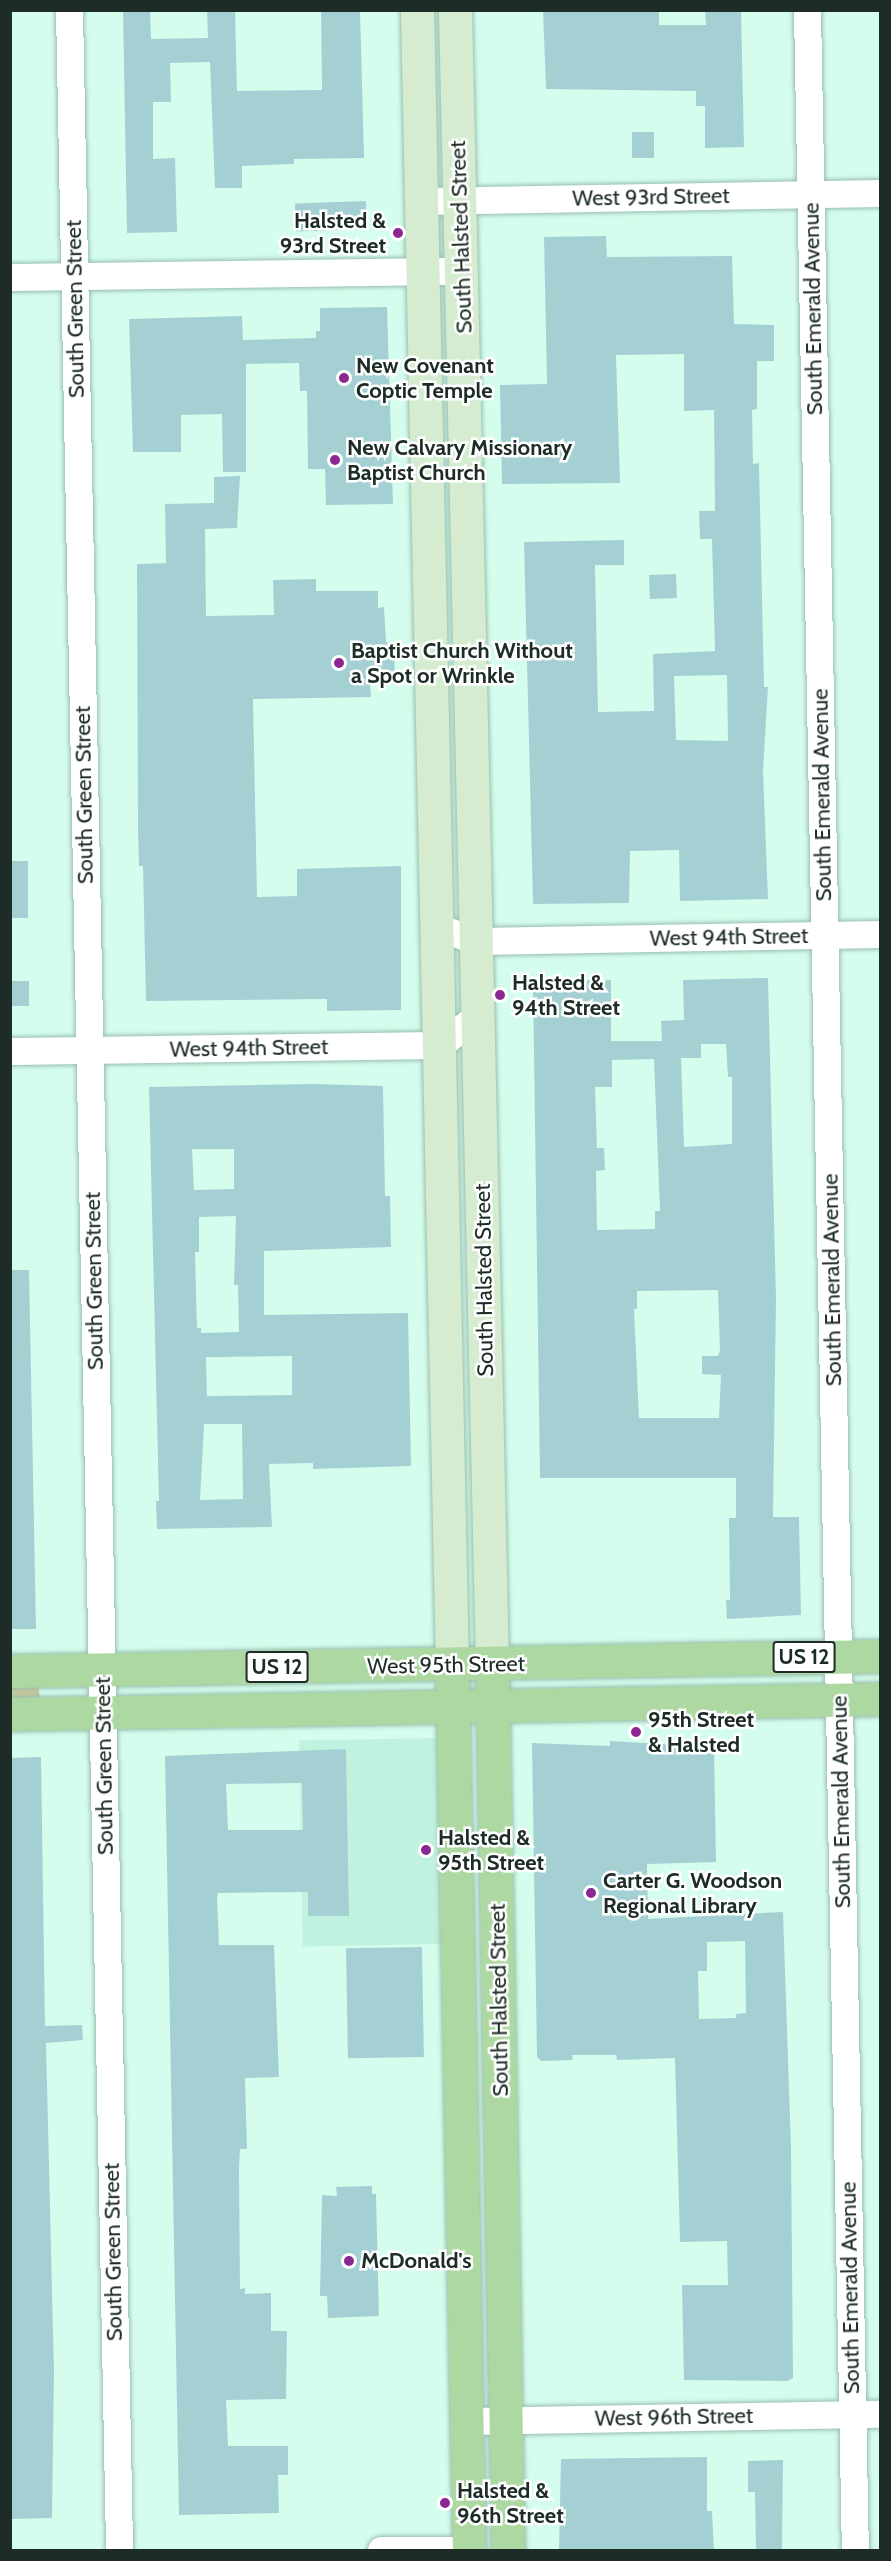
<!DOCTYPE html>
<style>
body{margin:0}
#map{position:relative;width:891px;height:2561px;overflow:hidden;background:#d5fded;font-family:Cabin,sans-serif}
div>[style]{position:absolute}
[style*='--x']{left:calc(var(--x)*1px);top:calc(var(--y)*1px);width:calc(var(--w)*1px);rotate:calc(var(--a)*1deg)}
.built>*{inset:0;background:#c1f2df;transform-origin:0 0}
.green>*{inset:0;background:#c7c799}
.building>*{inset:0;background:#a4d0d3;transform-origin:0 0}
.roads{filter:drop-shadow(0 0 2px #98bfb0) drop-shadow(0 0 2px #98bfb0)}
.street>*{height:27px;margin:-13.5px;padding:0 13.5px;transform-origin:13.5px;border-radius:13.5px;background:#fff}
.secondary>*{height:33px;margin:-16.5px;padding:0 16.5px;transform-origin:16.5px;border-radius:16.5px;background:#d6ecd0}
.primary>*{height:33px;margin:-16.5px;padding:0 16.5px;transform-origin:16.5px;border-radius:16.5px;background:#aed8a1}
.dots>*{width:16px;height:16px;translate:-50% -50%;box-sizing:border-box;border:3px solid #fff;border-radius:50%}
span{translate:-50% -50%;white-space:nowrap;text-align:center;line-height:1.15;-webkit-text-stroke:5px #fff;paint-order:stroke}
.shield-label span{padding:2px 4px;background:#fff;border:2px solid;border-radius:4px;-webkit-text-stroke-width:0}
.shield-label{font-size:21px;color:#1d2c26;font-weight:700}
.street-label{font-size:22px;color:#1d2c26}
.poi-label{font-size:22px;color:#1d2c26;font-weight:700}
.right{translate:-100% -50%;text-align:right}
.left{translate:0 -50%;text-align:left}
.frame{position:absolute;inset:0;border:12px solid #1d2c26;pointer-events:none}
</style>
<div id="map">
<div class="built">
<div style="left:437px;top:1738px;width:206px;height:138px;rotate:89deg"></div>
</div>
<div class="green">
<div style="clip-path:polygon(10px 1687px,38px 1687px,40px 1697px,11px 1700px)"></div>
</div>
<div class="building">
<div style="clip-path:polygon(123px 10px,150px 10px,151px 39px,208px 38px,207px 10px,235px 10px,237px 91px,322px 90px,321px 10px,360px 10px,364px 158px,294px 159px,294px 164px,242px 166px,242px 188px,215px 188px,210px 62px,170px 63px,171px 102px,153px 102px,153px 159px,175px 158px,177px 232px,127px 233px)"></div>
<div style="clip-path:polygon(543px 10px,659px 10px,659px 25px,706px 25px,705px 10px,741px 10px,744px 147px,705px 148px,705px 106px,696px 106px,696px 91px,546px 89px)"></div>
<div style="left:632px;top:132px;width:22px;height:26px"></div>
<div style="left:366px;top:201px;width:28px;height:71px;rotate:88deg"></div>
<div style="clip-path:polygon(evenodd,606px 236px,607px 257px,732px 256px,734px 324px,774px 325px,774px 361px,757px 361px,757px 409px,752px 410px,753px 464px,759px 463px,764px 687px,768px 687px,763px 771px,768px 899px,680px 901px,679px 850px,630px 851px,629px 903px,533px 904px,524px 542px,624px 540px,624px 565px,595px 565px,598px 712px,654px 711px,653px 654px,715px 651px,712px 539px,700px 539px,699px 511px,715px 511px,714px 410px,684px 411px,684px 354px,616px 355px,620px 483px,502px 484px,500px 385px,547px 384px,544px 237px,606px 236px,727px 675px,728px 741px,676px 740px,674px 676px,727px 675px)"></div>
<div style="clip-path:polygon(387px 307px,393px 504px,326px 505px,325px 469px,308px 469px,307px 391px,300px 391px,299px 363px,246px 364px,246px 472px,223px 472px,222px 414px,181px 415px,181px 452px,133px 452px,129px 319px,242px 316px,243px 340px,316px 338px,316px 331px,320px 331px,320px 308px)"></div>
<div style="clip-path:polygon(240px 476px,237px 528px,205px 529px,206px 616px,274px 615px,273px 580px,316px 579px,316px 591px,378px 591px,378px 608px,384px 607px,386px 642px,394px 642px,395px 684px,370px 684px,371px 697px,253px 699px,257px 897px,297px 896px,297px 869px,401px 866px,401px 1010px,327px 1011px,327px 999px,146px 1001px,143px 866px,139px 866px,138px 830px,137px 564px,166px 563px,165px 504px,214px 503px,214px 477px)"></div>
<div style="left:676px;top:574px;width:24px;height:27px;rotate:88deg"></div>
<div style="left:10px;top:861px;width:18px;height:57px"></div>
<div style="clip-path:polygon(evenodd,768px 978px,776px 1298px,773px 1517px,799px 1517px,801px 1615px,727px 1619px,726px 1600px,730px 1600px,729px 1518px,736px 1518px,736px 1478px,540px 1478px,533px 981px,611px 980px,611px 1041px,662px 1041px,661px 1021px,684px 1020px,683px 980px,768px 978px,701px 1044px,726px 1044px,728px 1077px,732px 1077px,732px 1144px,684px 1147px,681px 1058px,701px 1058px,701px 1044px,768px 978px,654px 1059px,660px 1211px,655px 1211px,655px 1229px,597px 1230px,596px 1171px,605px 1170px,604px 1148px,597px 1148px,595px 1087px,612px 1087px,612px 1060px,654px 1059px,768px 978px,718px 1290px,720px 1350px,718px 1356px,702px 1356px,702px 1374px,721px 1375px,719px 1418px,639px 1418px,634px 1309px,637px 1309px,637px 1291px,718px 1290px)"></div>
<div style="left:29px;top:981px;width:25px;height:19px;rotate:90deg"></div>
<div style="clip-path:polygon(evenodd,315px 1084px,383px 1086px,385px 1196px,390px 1196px,391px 1247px,264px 1251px,264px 1315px,408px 1313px,411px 1466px,313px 1469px,313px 1463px,269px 1464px,272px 1527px,157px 1529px,156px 1501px,159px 1501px,149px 1087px,315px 1084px,192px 1149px,234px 1149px,234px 1189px,194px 1190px,192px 1149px,315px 1084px,236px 1216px,234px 1285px,238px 1285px,239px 1332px,201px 1333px,201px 1328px,197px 1328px,195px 1252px,199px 1252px,199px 1217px,236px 1216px,315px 1084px,292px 1356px,292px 1395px,207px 1396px,206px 1357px,292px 1356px,315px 1084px,204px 1424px,242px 1424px,243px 1499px,200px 1500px,204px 1424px)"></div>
<div style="clip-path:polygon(10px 1270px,29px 1270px,36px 1629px,10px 1629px)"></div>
<div style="clip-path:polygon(evenodd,610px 1741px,714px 1747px,716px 1862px,647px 1864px,648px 1919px,783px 1912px,791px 2147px,793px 2378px,788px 2381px,684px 2380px,682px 2285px,728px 2285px,727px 2241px,680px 2242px,675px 2058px,617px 2060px,616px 2055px,572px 2055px,573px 2060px,541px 2061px,537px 2057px,532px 1743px,610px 1746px,610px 1741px,745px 1941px,746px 2013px,736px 2014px,736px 2018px,699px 2019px,698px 1971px,707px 1971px,707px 1942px,745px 1941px)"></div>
<div style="clip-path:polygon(evenodd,346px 1749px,349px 1916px,308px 1916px,308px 1892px,218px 1893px,217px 1899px,219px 1945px,274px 1945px,279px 2077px,245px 2078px,247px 2149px,240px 2149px,239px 2169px,240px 2289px,245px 2288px,245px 2294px,271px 2293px,271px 2331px,287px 2331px,286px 2399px,226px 2400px,228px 2446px,288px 2446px,288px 2475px,278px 2475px,279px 2513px,179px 2515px,165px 1756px,346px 1749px,302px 1783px,303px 1830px,228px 1830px,226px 1784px,302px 1783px)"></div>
<div style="clip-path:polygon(41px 1757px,45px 2026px,82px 2025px,83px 2040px,46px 2043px,54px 2372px,52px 2518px,10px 2519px,10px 1758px)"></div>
<div style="left:422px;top:1947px;width:110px;height:76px;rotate:89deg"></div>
<div style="clip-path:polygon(372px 2186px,372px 2194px,376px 2194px,379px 2316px,328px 2318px,327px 2296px,320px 2296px,322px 2195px,337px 2196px,336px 2187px)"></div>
<div style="clip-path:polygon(707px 2457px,707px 2511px,712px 2511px,714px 2550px,559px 2550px,561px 2459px)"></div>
<div style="clip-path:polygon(783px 2460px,782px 2550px,756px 2550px,755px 2492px,748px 2492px,748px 2461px)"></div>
</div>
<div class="roads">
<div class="street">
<div style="--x:69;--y:10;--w:2540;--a:88.87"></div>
<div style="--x:807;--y:10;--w:2540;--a:88.92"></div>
<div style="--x:421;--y:201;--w:459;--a:-1"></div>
<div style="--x:10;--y:277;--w:452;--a:-0.8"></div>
<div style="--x:437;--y:927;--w:42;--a:19.3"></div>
<div style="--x:477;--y:941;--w:403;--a:-1"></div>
<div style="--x:10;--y:1051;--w:430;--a:-0.8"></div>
<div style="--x:440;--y:1045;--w:48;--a:-38.3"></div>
<div style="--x:467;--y:2421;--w:413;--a:-1"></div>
<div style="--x:381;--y:2550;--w:88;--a:0"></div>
</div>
<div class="secondary">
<div style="--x:417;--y:10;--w:1655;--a:88.79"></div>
<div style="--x:455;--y:10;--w:1654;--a:88.72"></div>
</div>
<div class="primary">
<div style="--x:492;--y:1664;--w:886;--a:88.97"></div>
<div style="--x:452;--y:1665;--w:885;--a:88.9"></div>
<div style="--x:10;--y:1671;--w:870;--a:-0.99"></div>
<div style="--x:10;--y:1714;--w:870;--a:-0.99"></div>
</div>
</div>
<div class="dots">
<div style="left:398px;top:233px;background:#8a2790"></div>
<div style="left:344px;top:378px;background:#8a2790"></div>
<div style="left:335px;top:460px;background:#8a2790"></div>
<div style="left:339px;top:663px;background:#8a2790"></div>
<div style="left:500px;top:995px;background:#8a2790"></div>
<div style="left:636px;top:1732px;background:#8a2790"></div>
<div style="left:426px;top:1850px;background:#8a2790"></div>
<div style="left:591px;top:1893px;background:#8a2790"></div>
<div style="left:349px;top:2261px;background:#8a2790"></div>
<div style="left:445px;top:2503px;background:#8a2790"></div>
</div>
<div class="shield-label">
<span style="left:804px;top:1657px">US 12</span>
<span style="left:277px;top:1667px">US 12</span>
</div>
<div class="street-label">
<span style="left:651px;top:197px;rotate:-1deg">West 93rd Street</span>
<span style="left:461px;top:237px;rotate:-92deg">South Halsted Street</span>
<span style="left:75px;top:309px;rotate:-91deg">South Green Street</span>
<span style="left:813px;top:309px;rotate:-91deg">South Emerald Avenue</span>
<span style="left:84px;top:795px;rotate:-91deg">South Green Street</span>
<span style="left:822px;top:795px;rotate:-91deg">South Emerald Avenue</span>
<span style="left:729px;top:937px;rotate:-1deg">West 94th Street</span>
<span style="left:249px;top:1048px;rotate:-1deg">West 94th Street</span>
<span style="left:484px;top:1280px;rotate:-91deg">South Halsted Street</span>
<span style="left:832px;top:1280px;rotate:-91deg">South Emerald Avenue</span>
<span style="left:94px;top:1281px;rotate:-91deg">South Green Street</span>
<span style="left:446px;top:1665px;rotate:-1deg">West 95th Street</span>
<span style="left:104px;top:1766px;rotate:-91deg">South Green Street</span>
<span style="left:841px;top:1802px;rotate:-91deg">South Emerald Avenue</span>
<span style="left:499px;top:2000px;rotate:-91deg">South Halsted Street</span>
<span style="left:113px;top:2252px;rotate:-91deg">South Green Street</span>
<span style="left:850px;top:2288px;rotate:-91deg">South Emerald Avenue</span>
<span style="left:674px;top:2417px;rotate:-1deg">West 96th Street</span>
</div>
<div class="poi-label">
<span class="right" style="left:386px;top:233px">Halsted &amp;<br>93rd Street</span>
<span class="left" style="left:356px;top:378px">New Covenant<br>Coptic Temple</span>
<span class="left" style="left:347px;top:460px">New Calvary Missionary<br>Baptist Church</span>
<span class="left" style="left:351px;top:663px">Baptist Church Without<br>a Spot or Wrinkle</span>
<span class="left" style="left:512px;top:995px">Halsted &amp;<br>94th Street</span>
<span class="left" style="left:648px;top:1732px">95th Street<br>&amp; Halsted</span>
<span class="left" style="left:438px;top:1850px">Halsted &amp;<br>95th Street</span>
<span class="left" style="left:603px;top:1893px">Carter G. Woodson<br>Regional Library</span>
<span class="left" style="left:361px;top:2261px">McDonald's</span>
<span class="left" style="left:457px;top:2503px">Halsted &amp;<br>96th Street</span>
</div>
<div class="frame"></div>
</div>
